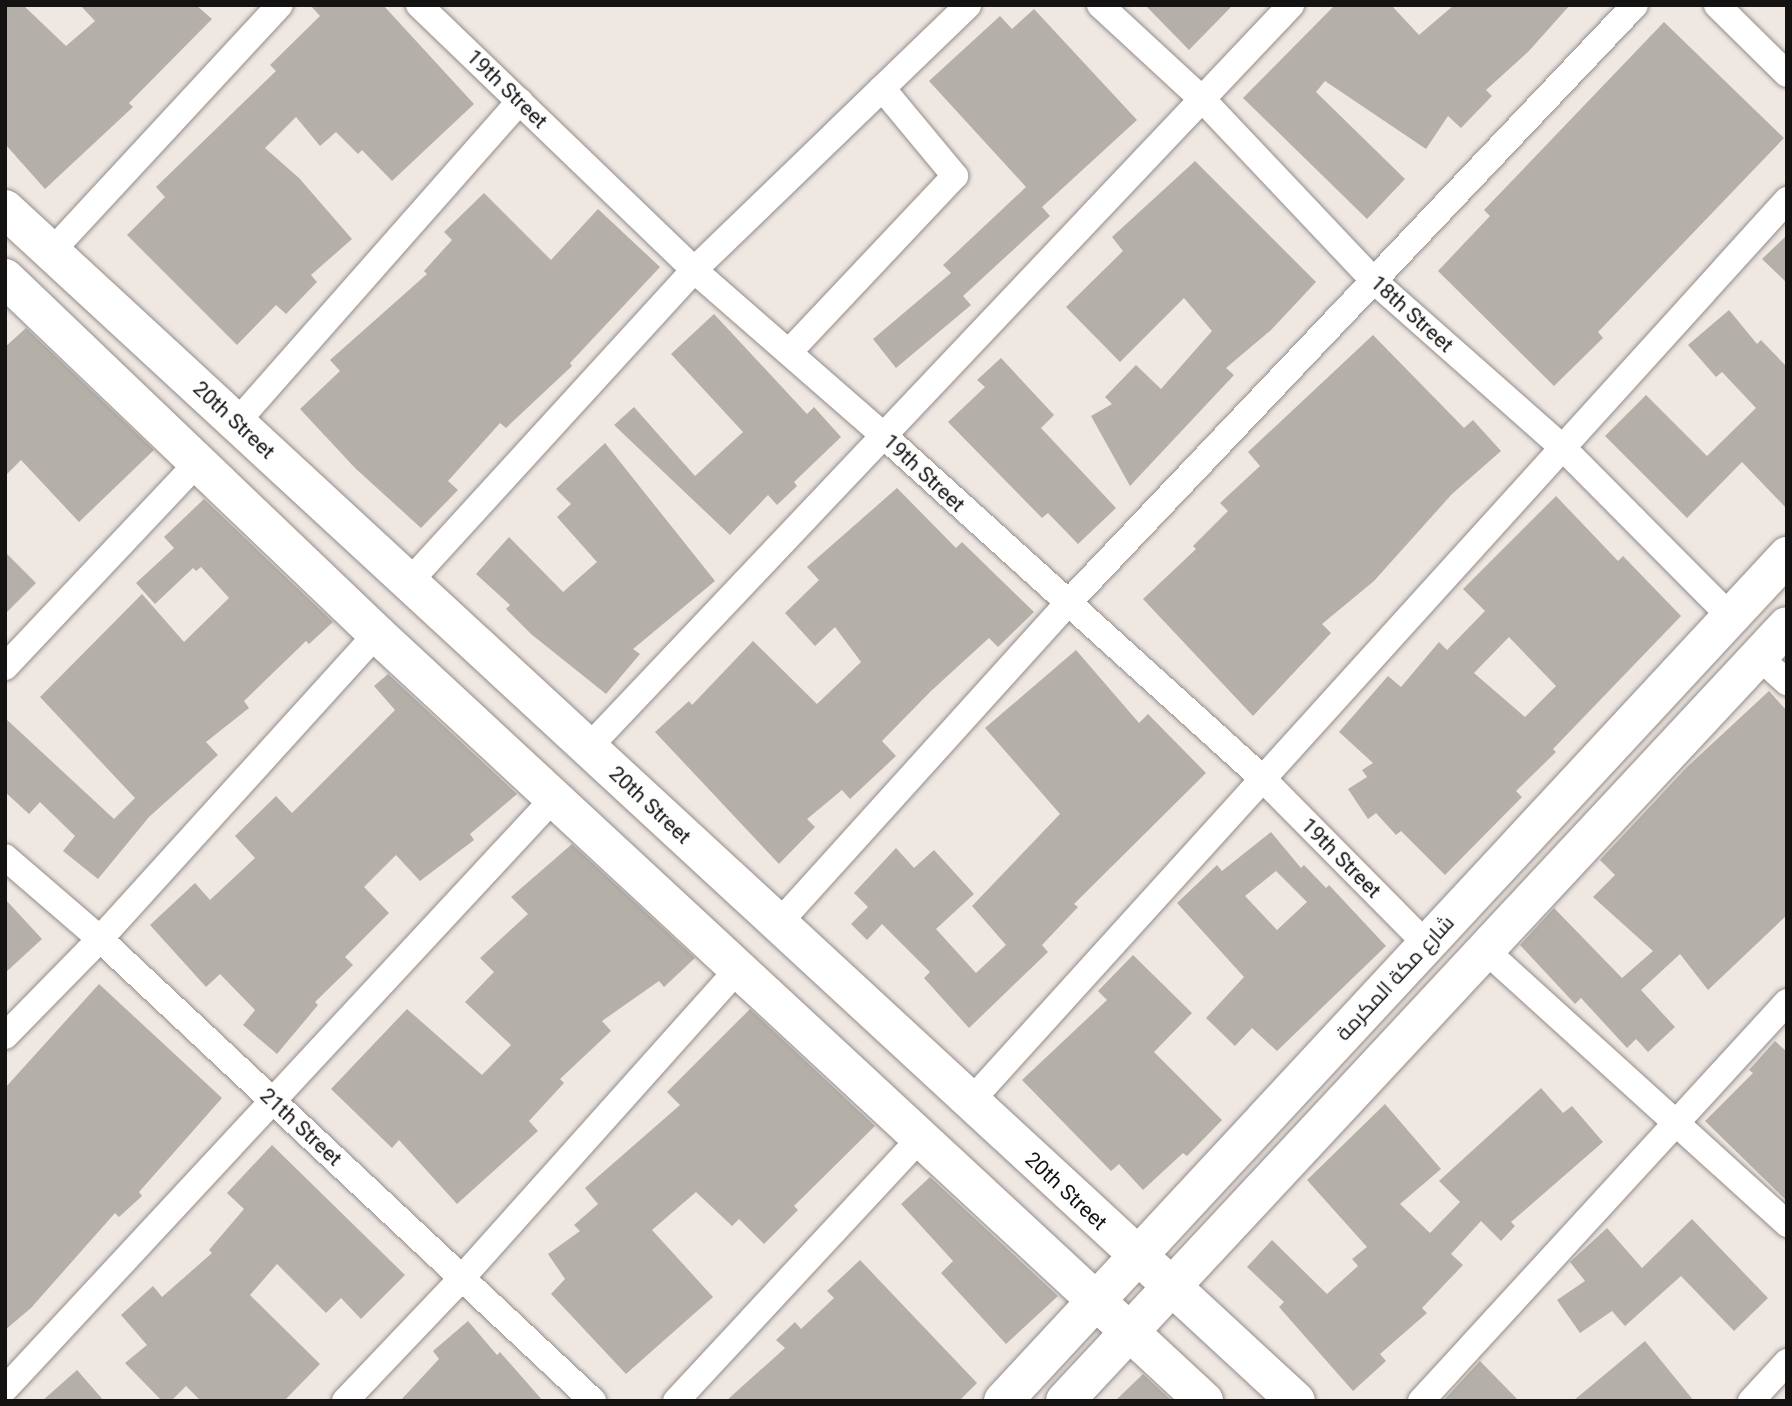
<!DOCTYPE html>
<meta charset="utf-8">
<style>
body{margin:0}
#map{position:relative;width:1792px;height:1406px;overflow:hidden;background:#eee7e2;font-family:Roboto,Cairo,sans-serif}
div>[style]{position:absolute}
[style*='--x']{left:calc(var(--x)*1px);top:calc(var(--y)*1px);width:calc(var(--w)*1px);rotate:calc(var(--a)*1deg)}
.building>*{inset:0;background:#b4b0a9}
.roads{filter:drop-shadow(0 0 2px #938c88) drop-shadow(0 0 2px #938c88)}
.street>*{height:26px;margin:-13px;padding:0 13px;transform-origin:13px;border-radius:13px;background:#fff}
.secondary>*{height:38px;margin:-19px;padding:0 19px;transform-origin:19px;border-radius:19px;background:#fff}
span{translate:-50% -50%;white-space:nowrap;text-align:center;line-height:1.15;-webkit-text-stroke:6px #fff;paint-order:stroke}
.street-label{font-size:21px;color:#151311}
.frame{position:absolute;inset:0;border:7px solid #151311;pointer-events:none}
</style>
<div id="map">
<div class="building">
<div style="clip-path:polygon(5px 5px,23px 5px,66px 46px,95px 21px,80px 5px,196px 5px,212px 19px,129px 103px,133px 107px,45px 189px,5px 144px)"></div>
<div style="clip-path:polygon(310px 5px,383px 5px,474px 104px,392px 181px,362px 150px,358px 154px,336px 132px,320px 146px,296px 117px,265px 148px,299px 178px,352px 239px,311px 275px,317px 282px,286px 314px,276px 305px,237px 345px,127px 235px,165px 197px,156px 187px,276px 71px,270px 65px,320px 16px)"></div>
<div style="clip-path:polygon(1145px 5px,1233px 5px,1189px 50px)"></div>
<div style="clip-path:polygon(1335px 5px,1391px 5px,1419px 35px,1454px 5px,1570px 5px,1528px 52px,1486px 90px,1492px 96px,1461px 128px,1448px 116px,1426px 149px,1325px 81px,1316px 92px,1405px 179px,1367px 219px,1243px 98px)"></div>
<div style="clip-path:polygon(1034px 9px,1137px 120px,1042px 207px,1050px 216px,963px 296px,971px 305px,896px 368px,873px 339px,951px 273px,943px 265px,1026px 187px,929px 81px,1000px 16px,1012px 29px)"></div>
<div style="clip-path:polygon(1664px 22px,1784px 138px,1598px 332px,1603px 338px,1554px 386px,1438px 271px,1490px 216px,1484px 210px)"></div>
<div style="clip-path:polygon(1195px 161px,1316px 282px,1271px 330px,1226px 368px,1234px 375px,1130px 486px,1091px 416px,1112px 404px,1105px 397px,1136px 365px,1161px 389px,1212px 331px,1184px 298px,1120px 362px,1066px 307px,1123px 251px,1112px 237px)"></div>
<div style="clip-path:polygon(484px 193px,551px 260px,598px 209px,660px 267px,570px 363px,572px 366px,506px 428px,500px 423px,448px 481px,458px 490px,421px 528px,355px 468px,300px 409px,340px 371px,330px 360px,427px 274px,424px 271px,452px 240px,444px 232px)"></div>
<div style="clip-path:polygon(1787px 235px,1787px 283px,1762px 259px)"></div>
<div style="clip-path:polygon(1729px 310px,1757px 344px,1761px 340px,1787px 367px,1787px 509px,1742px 462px,1687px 518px,1605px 436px,1646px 395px,1707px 456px,1756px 408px,1722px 372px,1716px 377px,1688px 345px)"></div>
<div style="clip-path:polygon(714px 314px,807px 414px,814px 407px,841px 437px,794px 482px,797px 486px,777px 505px,768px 495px,730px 535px,614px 425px,634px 407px,695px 476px,743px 432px,671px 354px)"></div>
<div style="clip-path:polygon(26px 328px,154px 450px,79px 522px,21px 460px,5px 476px,5px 347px)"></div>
<div style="clip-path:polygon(1373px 335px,1464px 428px,1473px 420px,1501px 451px,1452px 494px,1374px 581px,1322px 624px,1331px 633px,1253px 716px,1143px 599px,1196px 549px,1193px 546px,1228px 511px,1220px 503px,1260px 466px,1248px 452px)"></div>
<div style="clip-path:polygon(1001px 358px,1054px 415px,1041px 428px,1116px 508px,1078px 544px,1048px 513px,1042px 518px,948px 422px,985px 387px,977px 380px)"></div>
<div style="clip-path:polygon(605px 443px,715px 581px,633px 649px,640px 654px,606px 694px,531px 634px,506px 609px,510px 605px,476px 574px,509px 537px,563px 592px,597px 562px,557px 517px,571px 504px,556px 489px)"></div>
<div style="clip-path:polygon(897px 488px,956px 548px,962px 542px,1034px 612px,998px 647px,989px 638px,931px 691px,882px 741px,896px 756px,850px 799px,842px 790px,807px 819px,815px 827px,779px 864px,655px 732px,689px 701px,692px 705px,753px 641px,817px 704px,861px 662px,835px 627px,815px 646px,785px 613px,819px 580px,807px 567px)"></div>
<div style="clip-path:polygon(evenodd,1556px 496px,1618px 561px,1623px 556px,1681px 616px,1553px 749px,1556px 752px,1516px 791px,1522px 797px,1445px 875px,1401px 831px,1396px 835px,1376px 813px,1368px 819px,1348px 789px,1367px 777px,1362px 770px,1373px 763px,1339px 732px,1388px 676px,1401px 687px,1439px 642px,1447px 650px,1485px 611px,1463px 589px,1556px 496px,1509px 637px,1556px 686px,1525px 717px,1474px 673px,1509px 637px)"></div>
<div style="clip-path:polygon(204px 499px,333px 622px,309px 644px,306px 641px,244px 701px,249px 708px,206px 742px,218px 755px,149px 817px,98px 879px,63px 851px,75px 836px,40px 802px,29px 814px,5px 792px,5px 718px,114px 819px,135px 798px,40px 697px,142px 594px,184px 642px,229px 598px,201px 567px,196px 571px,193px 568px,155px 604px,136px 583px,174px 548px,164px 537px)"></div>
<div style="clip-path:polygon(5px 552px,36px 583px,5px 614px)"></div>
<div style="clip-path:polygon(1076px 650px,1139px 723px,1148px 714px,1206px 773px,1074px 904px,1078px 907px,1042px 945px,1048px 952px,969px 1028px,924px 978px,930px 972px,882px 924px,867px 940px,851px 924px,868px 907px,854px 893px,896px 848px,914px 868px,934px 850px,974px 894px,936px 929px,976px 973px,1006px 945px,972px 906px,1060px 814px,985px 728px)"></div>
<div style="clip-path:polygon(388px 674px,517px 794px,470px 834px,474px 840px,420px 881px,396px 855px,364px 887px,389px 913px,345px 957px,353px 965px,315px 1002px,318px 1005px,277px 1054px,243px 1025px,255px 1010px,220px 974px,206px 987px,150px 925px,195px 883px,210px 900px,255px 858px,235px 836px,276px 796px,292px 813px,395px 710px,374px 686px)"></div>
<div style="clip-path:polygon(1769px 691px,1787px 711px,1787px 915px,1708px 990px,1680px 954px,1641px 990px,1675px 1027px,1648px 1052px,1636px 1039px,1627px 1048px,1581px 998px,1575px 1004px,1520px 945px,1554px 908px,1622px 978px,1653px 951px,1593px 897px,1615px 875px,1600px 860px,1687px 767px)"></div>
<div style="clip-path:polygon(evenodd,1271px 832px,1301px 868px,1304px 865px,1326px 888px,1329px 885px,1386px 946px,1277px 1051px,1252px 1028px,1235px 1046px,1206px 1018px,1244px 977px,1177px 903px,1217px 865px,1222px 871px,1271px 832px,1276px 871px,1307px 902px,1277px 930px,1245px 896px,1276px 871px)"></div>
<div style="clip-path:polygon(572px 844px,695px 958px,664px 987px,659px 981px,602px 1021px,611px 1031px,560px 1079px,564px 1083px,529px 1121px,538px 1131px,457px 1204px,399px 1140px,392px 1148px,331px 1089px,407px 1009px,482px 1075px,511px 1045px,465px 1002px,494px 972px,480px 958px,528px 914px,511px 897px)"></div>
<div style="clip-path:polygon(5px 899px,42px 939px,5px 973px)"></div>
<div style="clip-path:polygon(1133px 955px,1192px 1013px,1154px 1052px,1222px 1120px,1187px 1156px,1183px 1153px,1143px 1190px,1119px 1164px,1111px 1171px,1022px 1080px,1107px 1000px,1098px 991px)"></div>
<div style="clip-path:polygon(99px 984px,222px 1098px,139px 1192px,142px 1196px,119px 1217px,115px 1213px,31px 1308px,5px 1330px,5px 1088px)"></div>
<div style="clip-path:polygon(750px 1009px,875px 1126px,794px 1206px,798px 1210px,764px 1244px,739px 1219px,732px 1226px,696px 1192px,652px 1230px,713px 1297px,626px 1374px,551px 1294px,565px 1279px,548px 1254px,580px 1231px,574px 1225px,598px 1204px,585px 1188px,680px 1105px,667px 1092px)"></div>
<div style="clip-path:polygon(1775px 1041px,1787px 1052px,1787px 1201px,1705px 1121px,1753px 1073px,1749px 1070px)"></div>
<div style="clip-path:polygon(1541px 1088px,1563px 1113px,1572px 1106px,1603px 1142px,1511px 1222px,1515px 1226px,1501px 1241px,1481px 1221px,1451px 1254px,1463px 1265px,1422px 1308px,1427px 1313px,1380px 1354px,1386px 1361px,1353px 1391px,1279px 1307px,1284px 1302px,1247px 1267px,1272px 1240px,1327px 1294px,1358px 1266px,1352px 1259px,1367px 1247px,1307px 1180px,1385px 1104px,1441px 1169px,1400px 1204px,1430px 1233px,1460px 1202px,1439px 1181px)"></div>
<div style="clip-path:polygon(272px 1145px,405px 1275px,361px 1319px,341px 1298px,326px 1313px,277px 1264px,250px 1295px,320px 1364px,284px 1401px,201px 1401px,186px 1386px,171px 1401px,162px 1401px,125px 1363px,147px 1345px,121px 1315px,153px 1286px,162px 1297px,212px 1253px,209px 1250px,244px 1209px,227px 1193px)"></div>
<div style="clip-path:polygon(930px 1177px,1058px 1296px,1006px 1344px,941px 1273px,953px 1261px,901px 1204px)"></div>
<div style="clip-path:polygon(1692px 1219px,1768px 1298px,1734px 1331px,1681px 1276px,1625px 1326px,1612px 1311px,1580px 1333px,1557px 1300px,1585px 1281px,1570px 1262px,1607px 1228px,1642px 1268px)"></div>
<div style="clip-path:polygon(860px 1260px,977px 1383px,959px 1401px,726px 1401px,785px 1348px,776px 1340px,795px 1322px,801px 1329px,834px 1298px,827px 1291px)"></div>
<div style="clip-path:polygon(468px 1321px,497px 1355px,500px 1352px,543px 1401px,400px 1401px,439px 1359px,433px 1351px)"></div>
<div style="clip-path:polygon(1645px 1341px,1694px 1401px,1573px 1401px)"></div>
<div style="clip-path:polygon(1480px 1361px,1519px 1401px,1443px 1401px)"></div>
<div style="clip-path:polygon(77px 1370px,104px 1401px,42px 1401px)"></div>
<div style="clip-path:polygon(1143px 1374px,1172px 1401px,1115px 1401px)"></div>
</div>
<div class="roads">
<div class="street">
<div style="--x:419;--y:5;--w:382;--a:43.9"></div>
<div style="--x:694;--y:270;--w:249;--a:41.1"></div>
<div style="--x:882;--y:434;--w:513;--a:42.15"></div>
<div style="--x:1262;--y:778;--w:233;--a:45.3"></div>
<div style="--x:1100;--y:5;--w:139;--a:42.7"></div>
<div style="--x:1202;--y:99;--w:249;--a:46.6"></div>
<div style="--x:1373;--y:280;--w:252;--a:41.5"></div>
<div style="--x:1562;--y:447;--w:240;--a:45.2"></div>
<div style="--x:1717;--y:5;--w:98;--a:44.6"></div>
<div style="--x:52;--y:251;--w:335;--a:-47.2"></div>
<div style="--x:789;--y:352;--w:242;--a:-46.7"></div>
<div style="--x:955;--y:176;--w:114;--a:-129.7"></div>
<div style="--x:236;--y:423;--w:429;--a:-48.6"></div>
<div style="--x:411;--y:580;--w:420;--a:-47.6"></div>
<div style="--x:694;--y:270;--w:381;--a:-44"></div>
<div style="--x:1759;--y:657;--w:38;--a:42"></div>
<div style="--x:5;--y:667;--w:282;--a:-46.7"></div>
<div style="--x:588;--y:748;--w:1023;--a:-46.58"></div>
<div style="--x:5;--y:857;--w:125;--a:40.8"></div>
<div style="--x:100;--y:939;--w:676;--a:43.14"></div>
<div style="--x:778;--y:924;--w:431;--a:-47.9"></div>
<div style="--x:1067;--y:604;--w:825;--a:-46.52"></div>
<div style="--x:1483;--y:948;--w:411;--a:42.2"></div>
<div style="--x:5;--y:1036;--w:136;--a:-45.6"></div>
<div style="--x:100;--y:939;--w:412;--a:-47.8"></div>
<div style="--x:970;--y:1102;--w:1217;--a:-47.83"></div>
<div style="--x:5;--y:1389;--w:807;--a:-47.11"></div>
<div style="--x:345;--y:1401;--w:168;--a:-46.4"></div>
<div style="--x:461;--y:1279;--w:416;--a:-48.2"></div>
<div style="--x:676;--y:1401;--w:359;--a:-47.1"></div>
<div style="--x:1421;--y:1401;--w:541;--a:-47.47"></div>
<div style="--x:1751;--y:1401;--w:53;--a:-47.3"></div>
</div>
<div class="secondary">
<div style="--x:5;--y:209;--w:1757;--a:42.72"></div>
<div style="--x:5;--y:278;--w:515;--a:43.74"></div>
<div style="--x:377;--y:634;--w:1128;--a:42.84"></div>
<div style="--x:1003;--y:1401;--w:1153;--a:-47.14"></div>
<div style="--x:1065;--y:1401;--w:1059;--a:-47.03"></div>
</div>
</div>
<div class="street-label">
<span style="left:507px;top:89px;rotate:44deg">19th Street</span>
<span style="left:1412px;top:314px;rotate:42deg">18th Street</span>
<span style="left:234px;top:420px;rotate:43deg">20th Street</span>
<span style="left:924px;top:473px;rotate:43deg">19th Street</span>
<span style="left:650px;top:805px;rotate:43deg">20th Street</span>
<span style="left:1341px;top:858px;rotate:45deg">19th Street</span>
<span style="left:1395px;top:978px;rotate:-47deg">شارع مكة المكرمة</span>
<span style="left:301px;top:1127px;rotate:43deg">21th Street</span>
<span style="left:1066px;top:1191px;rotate:43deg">20th Street</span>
</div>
<div class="frame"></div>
</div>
